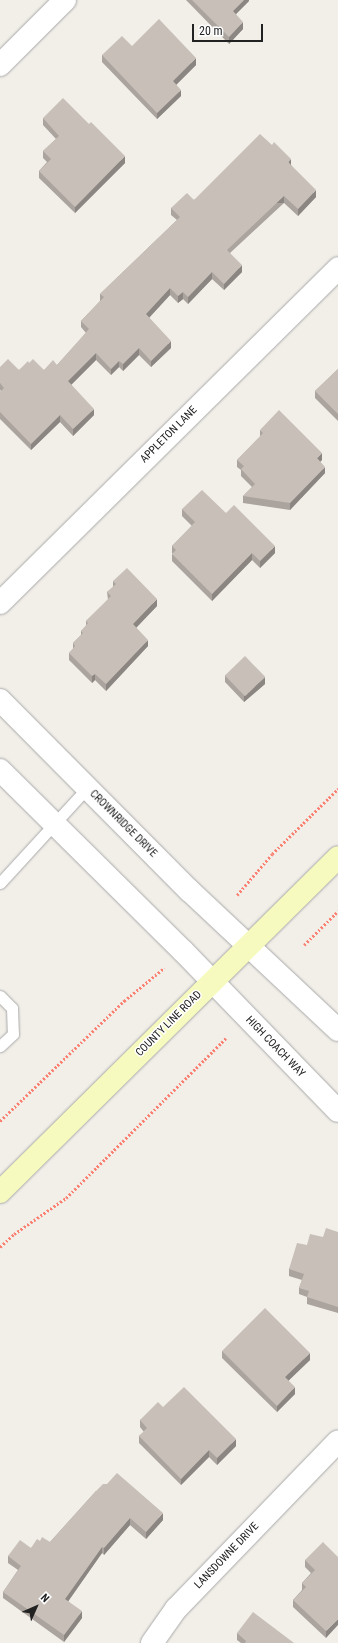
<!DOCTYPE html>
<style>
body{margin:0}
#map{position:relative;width:338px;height:1643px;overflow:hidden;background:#f2efe9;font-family:"Roboto Condensed",sans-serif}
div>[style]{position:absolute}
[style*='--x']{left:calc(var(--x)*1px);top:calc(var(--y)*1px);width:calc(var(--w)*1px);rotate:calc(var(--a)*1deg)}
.path>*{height:2.5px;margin-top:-1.25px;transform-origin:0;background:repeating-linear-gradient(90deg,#fa8072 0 2px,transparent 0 4px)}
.roads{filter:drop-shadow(0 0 1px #a9a9a9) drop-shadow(0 0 1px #a9a9a9)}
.lane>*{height:11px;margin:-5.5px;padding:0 5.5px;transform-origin:5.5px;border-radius:5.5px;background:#fff}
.street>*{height:22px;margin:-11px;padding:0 11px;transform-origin:11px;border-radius:11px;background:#fff}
.secondary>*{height:22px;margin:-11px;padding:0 11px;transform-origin:11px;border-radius:11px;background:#f7fabf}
.wall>*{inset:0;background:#aba49e}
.shaded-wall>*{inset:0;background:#8b8681;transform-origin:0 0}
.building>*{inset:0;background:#c7bfb8;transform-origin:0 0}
span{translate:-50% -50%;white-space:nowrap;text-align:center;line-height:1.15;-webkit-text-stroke:3px #fff;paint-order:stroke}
.street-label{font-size:11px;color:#222}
.north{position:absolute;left:16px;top:1587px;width:40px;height:40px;-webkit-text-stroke:3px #fff;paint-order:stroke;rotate:45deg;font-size:11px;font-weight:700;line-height:16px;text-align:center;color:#222}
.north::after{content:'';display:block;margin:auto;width:14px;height:18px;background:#222;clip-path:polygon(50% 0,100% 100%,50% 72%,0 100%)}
.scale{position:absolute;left:192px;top:24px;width:71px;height:18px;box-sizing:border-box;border:2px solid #222;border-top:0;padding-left:5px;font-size:12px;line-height:14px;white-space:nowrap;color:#222;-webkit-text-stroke:3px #fff;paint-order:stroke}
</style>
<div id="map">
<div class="path">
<div style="--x:237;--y:895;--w:54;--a:-49.5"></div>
<div style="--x:272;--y:854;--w:93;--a:-44.6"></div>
<div style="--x:304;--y:945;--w:48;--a:-45"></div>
<div style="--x:0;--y:1121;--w:173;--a:-44.1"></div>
<div style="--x:124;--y:1001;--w:52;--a:-39.5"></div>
<div style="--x:0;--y:1247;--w:19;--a:-43"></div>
<div style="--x:14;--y:1234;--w:63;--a:-34.7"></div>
<div style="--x:66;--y:1198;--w:226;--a:-45"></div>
</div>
<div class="roads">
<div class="lane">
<div style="--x:0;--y:883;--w:129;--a:-47.5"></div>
<div style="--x:0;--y:996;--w:17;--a:45"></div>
<div style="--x:12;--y:1008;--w:26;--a:88"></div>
<div style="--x:13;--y:1034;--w:18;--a:137"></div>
</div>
<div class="street">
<div style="--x:0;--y:65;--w:92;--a:-45"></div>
<div style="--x:0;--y:603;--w:476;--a:-44.7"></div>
<div style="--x:0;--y:700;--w:269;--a:45.2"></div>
<div style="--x:190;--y:891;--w:203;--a:43.2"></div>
<div style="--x:0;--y:770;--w:256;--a:44.7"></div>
<div style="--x:182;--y:950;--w:224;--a:45.9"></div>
<div style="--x:152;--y:1643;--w:42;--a:-54.8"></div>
<div style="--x:176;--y:1609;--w:233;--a:-46"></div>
</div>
<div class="secondary">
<div style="--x:0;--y:1192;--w:476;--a:-44.7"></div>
</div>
</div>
<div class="wall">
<div style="clip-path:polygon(186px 0,249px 0,249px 1px,236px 14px,243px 29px,229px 44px)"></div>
<div style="clip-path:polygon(132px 46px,196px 65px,176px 85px,181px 96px,157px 119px,102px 62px,102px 55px)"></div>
<div style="clip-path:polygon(43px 118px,125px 163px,75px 213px,39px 178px,39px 171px,47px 162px,43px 158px,43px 151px,56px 139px,43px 125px)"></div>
<div style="clip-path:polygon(291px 165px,316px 197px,298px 216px,284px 203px,230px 253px,242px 272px,224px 290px,212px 279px,188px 304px,183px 299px,178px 303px,170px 295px,149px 318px,171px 348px,151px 367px,139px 355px,123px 371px,119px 367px,111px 375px,96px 360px,71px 385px,94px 415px,73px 436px,60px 422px,31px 450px,0 419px,0 392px,1px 391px,0 390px,0 367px,19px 370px,29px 363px,44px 370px,57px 365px,86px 333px,81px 327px,81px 321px,100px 301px,100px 294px,177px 220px,171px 215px,171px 208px)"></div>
<div style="clip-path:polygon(338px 369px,338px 421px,315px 398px,315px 391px)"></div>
<div style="clip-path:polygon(260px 430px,322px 460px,320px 461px,325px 473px,290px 510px,243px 503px,243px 496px,252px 487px,241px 476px,241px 470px,237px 467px,237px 460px,260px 437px)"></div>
<div style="clip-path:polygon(182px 509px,226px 513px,275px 553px,260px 568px,252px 560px,212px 601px,172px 561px,172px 554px,173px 553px,172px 553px,172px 546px,192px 526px,182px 516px)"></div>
<div style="clip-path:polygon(113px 581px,157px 606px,136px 628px,148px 646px,106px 691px,95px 680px,92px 683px,69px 660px,69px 653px,73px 649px,73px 643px,81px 635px,81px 631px,86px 626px,86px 621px,108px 600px,107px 592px,113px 587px)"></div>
<div style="clip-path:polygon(225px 675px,265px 684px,244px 702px,225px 682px)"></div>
<div style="clip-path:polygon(338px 1232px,338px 1313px,307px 1304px,307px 1297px,299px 1294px,299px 1288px,302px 1280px,289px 1276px,289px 1269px,307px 1245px,323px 1237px)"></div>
<div style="clip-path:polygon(222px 1351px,310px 1360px,288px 1381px,295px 1394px,277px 1412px,222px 1358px)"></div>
<div style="clip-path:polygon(163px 1407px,236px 1446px,217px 1465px,209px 1457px,181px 1485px,139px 1443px,139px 1436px,144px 1432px,140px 1427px,140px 1420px)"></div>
<div style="clip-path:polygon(96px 1491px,163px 1520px,146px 1539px,130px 1525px,104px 1555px,102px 1553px,68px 1601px,82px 1618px,64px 1642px,3px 1598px,3px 1592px,18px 1570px,8px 1563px,8px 1556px,31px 1548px,40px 1541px,50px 1542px)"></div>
<div style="clip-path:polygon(338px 1557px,326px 1638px,293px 1607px,293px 1600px,302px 1590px,302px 1583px,311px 1573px,305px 1567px,305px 1560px)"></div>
<div style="clip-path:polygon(237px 1633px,294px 1643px,241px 1643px,237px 1640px)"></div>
</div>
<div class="shaded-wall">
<div style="clip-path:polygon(244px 0,249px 0,249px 1px,233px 17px,233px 11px)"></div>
<div style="clip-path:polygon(243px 22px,243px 29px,229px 44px,229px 37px)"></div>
<div style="clip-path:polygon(196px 58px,196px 65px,173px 88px,173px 81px)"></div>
<div style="clip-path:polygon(181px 90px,181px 96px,157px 119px,157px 113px)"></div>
<div style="clip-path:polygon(125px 156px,125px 163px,75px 213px,75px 207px)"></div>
<div style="clip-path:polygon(291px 159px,291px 166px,288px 162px)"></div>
<div style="clip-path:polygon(316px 190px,316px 197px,298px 216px,298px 209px)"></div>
<div style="left:284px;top:196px;width:7px;height:79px;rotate:90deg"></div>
<div style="clip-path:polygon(242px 265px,242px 272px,224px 290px,224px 284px)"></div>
<div style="clip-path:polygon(212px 272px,212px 279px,188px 304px,188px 297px)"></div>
<div style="clip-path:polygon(170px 288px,170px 295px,146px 321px,146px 314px)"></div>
<div style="clip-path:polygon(183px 292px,183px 299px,178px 303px,178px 296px)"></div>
<div style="clip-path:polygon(171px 341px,171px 348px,151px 367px,151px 361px)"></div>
<div style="clip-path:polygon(139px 348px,139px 355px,123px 371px,123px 364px)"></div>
<div style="clip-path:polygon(96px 353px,96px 360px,68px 388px,68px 381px)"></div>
<div style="clip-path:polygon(119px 361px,119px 367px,111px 375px,111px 369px)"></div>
<div style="clip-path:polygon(94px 409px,94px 415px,73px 436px,73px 429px)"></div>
<div style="clip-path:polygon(60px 415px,60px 422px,31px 450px,31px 444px)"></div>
<div style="clip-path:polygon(322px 453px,322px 460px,317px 465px,317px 458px)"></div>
<div style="clip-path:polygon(325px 467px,325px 473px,290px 510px,290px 503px)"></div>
<div style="clip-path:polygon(275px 546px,275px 553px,260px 568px,260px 561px)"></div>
<div style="clip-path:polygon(252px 553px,252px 560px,212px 601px,212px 594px)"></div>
<div style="clip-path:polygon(157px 599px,157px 606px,133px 631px,133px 624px)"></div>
<div style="clip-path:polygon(148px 640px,148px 646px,106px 691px,106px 684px)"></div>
<div style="clip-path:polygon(95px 674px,95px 680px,92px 683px,92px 676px)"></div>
<div style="clip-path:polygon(265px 677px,265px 684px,244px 702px,244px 696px)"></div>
<div style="clip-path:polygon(310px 1353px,310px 1360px,285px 1384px,285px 1377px)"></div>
<div style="clip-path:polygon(295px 1387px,295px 1394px,277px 1412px,277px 1406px)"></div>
<div style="clip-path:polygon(236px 1439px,236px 1446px,217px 1465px,217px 1458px)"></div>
<div style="clip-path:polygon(209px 1450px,209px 1457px,181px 1485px,181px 1479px)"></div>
<div style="clip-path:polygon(163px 1513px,163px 1520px,146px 1539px,146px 1532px)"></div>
<div style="clip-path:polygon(130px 1518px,130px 1525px,104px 1555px,104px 1548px)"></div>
<div style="clip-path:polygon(102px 1547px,102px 1553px,65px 1606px,65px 1599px)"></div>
<div style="clip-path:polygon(82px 1611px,82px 1618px,64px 1642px,64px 1635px)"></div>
<div style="clip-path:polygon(338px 1619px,338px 1625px,326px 1638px,326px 1631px)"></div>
</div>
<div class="building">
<div style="clip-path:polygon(192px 0,244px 0,233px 11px,243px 22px,229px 37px)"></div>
<div style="clip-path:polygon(159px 19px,196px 58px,173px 81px,181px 90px,157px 113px,102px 55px,122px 36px,132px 46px)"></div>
<div style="clip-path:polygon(63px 98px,89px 124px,91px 122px,125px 156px,75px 207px,39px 171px,51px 159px,43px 151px,59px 136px,43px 118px)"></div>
<div style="clip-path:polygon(260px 134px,272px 145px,274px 142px,291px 159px,288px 162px,316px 190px,298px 209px,284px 196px,227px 250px,242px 265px,224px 284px,212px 272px,188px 297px,183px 292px,178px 296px,170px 288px,146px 314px,171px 341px,151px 361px,139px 348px,123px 364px,119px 361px,111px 369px,96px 353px,68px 381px,94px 409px,73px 429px,60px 415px,31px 444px,0 412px,0 392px,4px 388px,0 383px,0 367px,8px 359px,19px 370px,28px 361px,29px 363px,33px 359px,44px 370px,53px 360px,57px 365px,89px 329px,81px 321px,104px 297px,100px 294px,180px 217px,171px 208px,187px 193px,194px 200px)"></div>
<div style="clip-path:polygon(338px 369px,338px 414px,315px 391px)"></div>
<div style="clip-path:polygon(279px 410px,322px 453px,317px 458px,325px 467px,290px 503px,243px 496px,255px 484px,241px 469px,244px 466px,237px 460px,263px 433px,260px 430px)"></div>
<div style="clip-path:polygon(202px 490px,226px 513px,234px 505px,275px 546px,260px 561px,252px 553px,212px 594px,172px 554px,176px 550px,172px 546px,195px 522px,182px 509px)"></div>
<div style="clip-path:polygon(127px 568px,157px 599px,133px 624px,148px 640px,106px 684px,95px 674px,92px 676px,69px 653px,75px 646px,73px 643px,83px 633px,81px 631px,88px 623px,86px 621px,111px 596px,107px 592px,116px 584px,113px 581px)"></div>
<div style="left:245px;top:656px;width:29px;height:28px;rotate:46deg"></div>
<div style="clip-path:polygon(326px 1228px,338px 1232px,338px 1307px,307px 1297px,309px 1291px,299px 1288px,304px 1274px,289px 1269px,297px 1243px,307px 1245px,310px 1234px,323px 1237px)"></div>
<div style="clip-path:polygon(265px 1308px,310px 1353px,285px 1377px,295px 1387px,277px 1406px,222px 1351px)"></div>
<div style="clip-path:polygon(184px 1387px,236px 1439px,217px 1458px,209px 1450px,181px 1479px,139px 1436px,147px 1428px,140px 1420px,158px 1402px,163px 1407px)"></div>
<div style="clip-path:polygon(117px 1473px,163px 1513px,146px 1532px,130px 1518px,104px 1548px,102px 1547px,65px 1599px,82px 1611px,64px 1635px,3px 1592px,21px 1566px,8px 1556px,20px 1540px,31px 1548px,37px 1539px,40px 1541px,42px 1537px,50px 1542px,96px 1491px,103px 1484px,107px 1484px)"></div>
<div style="clip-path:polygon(323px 1542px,338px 1557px,338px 1619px,326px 1631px,293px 1600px,306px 1587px,302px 1583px,315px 1570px,305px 1560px)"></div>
<div style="clip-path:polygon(253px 1612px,294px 1643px,245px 1643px,246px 1641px,237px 1633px)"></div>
</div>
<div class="street-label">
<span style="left:169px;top:435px;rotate:-45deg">APPLETON LANE</span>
<span style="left:123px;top:824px;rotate:45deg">CROWNRIDGE DRIVE</span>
<span style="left:169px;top:1024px;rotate:-45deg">COUNTY LINE ROAD</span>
<span style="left:275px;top:1047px;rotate:46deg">HIGH COACH WAY</span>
<span style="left:227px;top:1556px;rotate:-46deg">LANSDOWNE DRIVE</span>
</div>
<div class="north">N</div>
<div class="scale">20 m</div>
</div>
